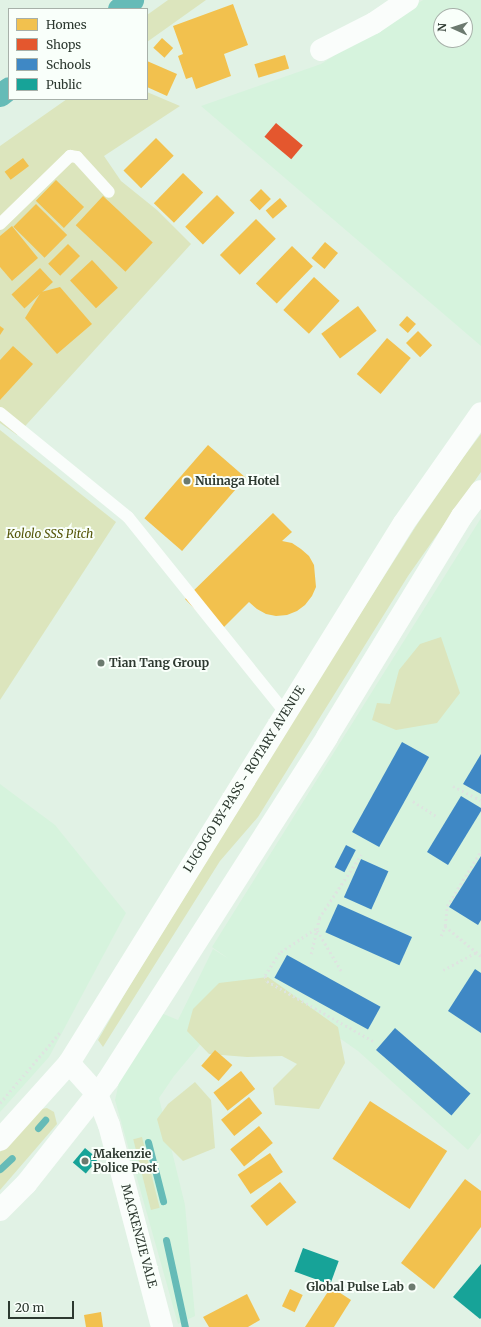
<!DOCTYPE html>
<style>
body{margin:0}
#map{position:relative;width:481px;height:1327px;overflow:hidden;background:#e1f2e5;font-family:Merriweather,serif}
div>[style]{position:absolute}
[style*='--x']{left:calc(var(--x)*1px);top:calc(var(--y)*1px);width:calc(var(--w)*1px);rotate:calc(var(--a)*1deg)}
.built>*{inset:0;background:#d6f3dd}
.green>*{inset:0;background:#dce5bd;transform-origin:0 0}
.homes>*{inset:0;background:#f2c14e;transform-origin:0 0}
.shops>*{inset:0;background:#e4572e;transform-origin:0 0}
.schools>*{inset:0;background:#3f88c5;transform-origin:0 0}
.public>*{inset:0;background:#17a398;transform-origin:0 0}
.stream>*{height:7px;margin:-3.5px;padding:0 3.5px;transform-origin:3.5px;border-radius:3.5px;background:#66bbb7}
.canal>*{height:23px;margin:-11.5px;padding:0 11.5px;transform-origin:11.5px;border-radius:11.5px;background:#66bbb7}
.path>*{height:2.5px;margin-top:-1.25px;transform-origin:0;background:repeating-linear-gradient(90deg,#dee4e0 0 2px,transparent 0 5px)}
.service>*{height:12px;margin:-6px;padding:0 6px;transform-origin:6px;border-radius:6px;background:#fafdfb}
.minor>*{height:22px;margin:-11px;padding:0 11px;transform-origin:11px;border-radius:11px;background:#fafdfb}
.primary>*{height:22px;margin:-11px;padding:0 11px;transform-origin:11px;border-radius:11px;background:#fafdfb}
.dots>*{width:11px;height:11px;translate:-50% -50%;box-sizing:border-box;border:2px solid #f9fffa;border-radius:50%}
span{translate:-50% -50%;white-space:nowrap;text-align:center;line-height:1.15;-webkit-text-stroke:4px #f9fffa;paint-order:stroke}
.poi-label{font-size:12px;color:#2d3930;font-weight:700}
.left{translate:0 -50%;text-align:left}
.right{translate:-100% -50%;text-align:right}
.park-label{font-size:12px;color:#555609;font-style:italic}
.street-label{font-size:12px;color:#2d3930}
.legend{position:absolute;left:8px;top:8px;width:140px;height:92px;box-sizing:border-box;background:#f9fffa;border:1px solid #a7b0a9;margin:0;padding:5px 7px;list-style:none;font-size:12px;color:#2d3930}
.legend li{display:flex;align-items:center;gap:8px;height:20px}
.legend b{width:20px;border:1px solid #a7b0a9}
.north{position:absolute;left:433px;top:8px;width:40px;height:40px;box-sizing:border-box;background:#f9fffa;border:1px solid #a7b0a9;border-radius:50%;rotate:273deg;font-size:11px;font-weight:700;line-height:16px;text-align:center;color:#2d3930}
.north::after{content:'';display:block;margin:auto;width:14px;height:18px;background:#6c7a6f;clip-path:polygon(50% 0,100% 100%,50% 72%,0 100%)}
.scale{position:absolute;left:8px;top:1301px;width:66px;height:18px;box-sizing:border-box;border:2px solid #2d3930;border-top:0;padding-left:5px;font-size:12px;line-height:14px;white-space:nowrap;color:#2d3930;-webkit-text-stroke:3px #f9fffa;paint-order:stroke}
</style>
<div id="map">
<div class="built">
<div style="clip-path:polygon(evenodd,423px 0,481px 0,481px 346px,201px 106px,321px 64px,423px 0,441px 16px,465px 16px,465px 40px,441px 40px,441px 16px)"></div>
<div style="clip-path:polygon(481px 518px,481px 1133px,468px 1150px,358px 1051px,255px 979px,174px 1076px,159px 1098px,185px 1205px,195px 1316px,178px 1324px,115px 1100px,121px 1074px,161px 1013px,178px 1020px,213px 949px,229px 959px,212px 947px)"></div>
<div style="clip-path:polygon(0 784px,55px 825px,126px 913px,49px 1057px,0 1112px)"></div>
</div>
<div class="green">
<div style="clip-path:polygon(168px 0,206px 0,147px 42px,147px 15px)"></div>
<div style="clip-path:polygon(147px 92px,180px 106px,104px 156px,121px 181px,157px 210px,191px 244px,17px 435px,0 423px,0 146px,67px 99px,147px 99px)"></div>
<div style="clip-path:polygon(0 430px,116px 522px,0 700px)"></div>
<div style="clip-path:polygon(481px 434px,481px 472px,408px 576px,258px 817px,220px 861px,103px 1047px,98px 1040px,127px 990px,336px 652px,418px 523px,462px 459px)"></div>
<div style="clip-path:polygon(441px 637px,460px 693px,437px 723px,396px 730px,372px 720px,377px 703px,390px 704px,399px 670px,420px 644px)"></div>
<div style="clip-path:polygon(268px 977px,338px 1027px,345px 1063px,319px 1109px,275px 1105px,273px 1088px,297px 1064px,282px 1056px,247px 1057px,209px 1054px,187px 1031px,193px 1009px,219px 983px)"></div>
<div style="clip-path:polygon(195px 1082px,211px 1100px,215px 1148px,183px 1161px,163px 1141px,157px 1119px,168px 1104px)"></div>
<div style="clip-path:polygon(47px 1108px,54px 1112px,57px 1124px,0 1190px,0 1152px,36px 1110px)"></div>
<div style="left:142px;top:1137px;width:73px;height:9px;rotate:76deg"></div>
</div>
<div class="homes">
<div style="clip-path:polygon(233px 4px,248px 45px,224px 54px,231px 76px,196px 89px,192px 77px,186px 79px,178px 56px,183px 54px,173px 26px)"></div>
<div style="left:162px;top:38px;width:15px;height:13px;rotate:42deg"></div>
<div style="left:285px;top:55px;width:14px;height:32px;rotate:73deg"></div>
<div style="clip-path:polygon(147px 61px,177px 74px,167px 96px,147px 87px)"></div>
<div style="left:156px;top:138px;width:25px;height:46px;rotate:45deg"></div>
<div style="left:23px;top:158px;width:10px;height:23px;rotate:53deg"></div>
<div style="left:183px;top:173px;width:28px;height:42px;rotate:44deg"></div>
<div style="left:56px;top:180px;width:39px;height:29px;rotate:44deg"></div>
<div style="left:261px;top:189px;width:14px;height:16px;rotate:45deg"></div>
<div style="left:217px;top:195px;width:25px;height:45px;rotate:45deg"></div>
<div style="left:103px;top:196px;width:68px;height:40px;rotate:43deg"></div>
<div style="left:280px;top:198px;width:11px;height:19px;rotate:49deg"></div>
<div style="left:36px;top:204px;width:44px;height:32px;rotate:45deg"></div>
<div style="left:256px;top:219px;width:28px;height:51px;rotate:45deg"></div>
<div style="clip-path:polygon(12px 226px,38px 258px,12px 281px,0 267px,0 236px)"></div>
<div style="left:325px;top:242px;width:17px;height:21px;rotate:40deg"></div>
<div style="left:68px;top:244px;width:17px;height:28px;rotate:45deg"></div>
<div style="left:292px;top:246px;width:29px;height:52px;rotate:44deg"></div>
<div style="left:92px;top:260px;width:38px;height:30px;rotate:47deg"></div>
<div style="left:40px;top:268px;width:19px;height:39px;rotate:47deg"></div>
<div style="left:314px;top:277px;width:35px;height:45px;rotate:43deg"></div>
<div style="clip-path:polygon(60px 287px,92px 324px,57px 354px,25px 318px,41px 292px)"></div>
<div style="left:358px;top:306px;width:31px;height:46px;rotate:53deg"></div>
<div style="left:407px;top:316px;width:12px;height:12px;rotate:42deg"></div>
<div style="clip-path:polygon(0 326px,4px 329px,0 335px)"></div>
<div style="left:418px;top:331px;width:20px;height:17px;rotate:45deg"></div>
<div style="left:387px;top:338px;width:31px;height:47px;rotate:40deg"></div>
<div style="clip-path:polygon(13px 346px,33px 364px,0 400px,0 360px)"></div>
<div style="left:208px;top:445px;width:50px;height:97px;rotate:41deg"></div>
<div style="clip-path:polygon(273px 513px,292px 532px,282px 541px,292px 543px,301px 549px,309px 556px,314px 565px,316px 587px,312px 596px,305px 605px,297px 611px,287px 615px,276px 616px,266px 614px,257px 609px,249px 602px,218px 633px,185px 599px)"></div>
<div style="left:215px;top:1050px;width:23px;height:21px;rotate:41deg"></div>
<div style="left:241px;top:1071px;width:23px;height:35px;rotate:52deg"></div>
<div style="left:249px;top:1097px;width:21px;height:36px;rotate:51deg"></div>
<div style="left:370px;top:1101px;width:92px;height:69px;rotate:33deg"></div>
<div style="left:259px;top:1126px;width:22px;height:37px;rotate:51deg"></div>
<div style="left:270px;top:1153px;width:23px;height:39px;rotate:56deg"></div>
<div style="clip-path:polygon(465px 1179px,481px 1191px,481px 1227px,434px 1289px,401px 1263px)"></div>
<div style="left:280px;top:1182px;width:26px;height:38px;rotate:51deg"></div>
<div style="clip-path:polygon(331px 1287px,351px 1300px,334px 1327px,305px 1327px)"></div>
<div style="left:290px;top:1289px;width:14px;height:19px;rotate:25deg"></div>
<div style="clip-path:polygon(247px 1294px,260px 1320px,248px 1327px,209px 1327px,203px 1317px)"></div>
<div style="clip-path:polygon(101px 1312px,103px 1327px,86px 1327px,84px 1315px)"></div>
</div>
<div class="shops">
<div style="left:276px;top:123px;width:35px;height:18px;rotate:40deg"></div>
</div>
<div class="schools">
<div style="left:402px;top:742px;width:31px;height:103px;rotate:29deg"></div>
<div style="clip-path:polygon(481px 754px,481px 794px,463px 784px)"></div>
<div style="clip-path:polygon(461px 796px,481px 808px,481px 811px,448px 865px,427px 852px)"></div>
<div style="left:346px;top:845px;width:11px;height:25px;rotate:27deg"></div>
<div style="clip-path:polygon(481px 856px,481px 920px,478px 925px,449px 907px)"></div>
<div style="left:361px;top:859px;width:30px;height:42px;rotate:24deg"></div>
<div style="left:338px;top:904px;width:81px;height:31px;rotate:24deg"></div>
<div style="left:287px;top:955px;width:107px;height:26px;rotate:29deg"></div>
<div style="clip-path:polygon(475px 969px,481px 973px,481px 1033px,448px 1011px)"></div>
<div style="left:395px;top:1028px;width:100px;height:29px;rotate:41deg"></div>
</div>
<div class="public">
<div style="left:85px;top:1148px;width:17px;height:19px;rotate:40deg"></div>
<div style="left:303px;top:1248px;width:38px;height:25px;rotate:20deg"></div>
<div style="clip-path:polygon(481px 1264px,481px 1318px,480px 1319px,453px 1297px)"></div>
</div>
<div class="stream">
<div style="--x:38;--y:1128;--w:11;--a:-49"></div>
<div style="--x:148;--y:1142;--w:61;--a:75.7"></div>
<div style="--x:0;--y:1169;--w:16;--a:-43"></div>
<div style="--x:166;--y:1240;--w:89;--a:77.7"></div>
</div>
<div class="canal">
<div style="--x:119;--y:9;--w:16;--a:-35"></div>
<div style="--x:0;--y:95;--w:11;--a:-38"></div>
</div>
<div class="path">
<div style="--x:453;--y:786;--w:31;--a:27"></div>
<div style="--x:413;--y:801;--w:30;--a:33"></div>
<div style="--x:445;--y:926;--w:47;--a:39.8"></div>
<div style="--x:441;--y:936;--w:11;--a:-68"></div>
<div style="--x:445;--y:926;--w:20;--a:-84"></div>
<div style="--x:447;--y:906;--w:65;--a:-58.3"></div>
<div style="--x:311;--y:954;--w:37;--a:-77"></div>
<div style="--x:319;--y:918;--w:76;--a:-56.3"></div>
<div style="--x:443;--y:970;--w:38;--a:-28"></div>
<div style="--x:341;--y:971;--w:49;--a:-120.8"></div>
<div style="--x:316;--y:929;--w:43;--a:146.3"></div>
<div style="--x:280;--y:953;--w:27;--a:123"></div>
<div style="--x:265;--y:976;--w:5;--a:68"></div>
<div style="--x:267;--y:981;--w:122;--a:29.5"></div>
<div style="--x:0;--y:1103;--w:94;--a:-49.7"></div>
</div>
<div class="service">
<div style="--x:0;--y:224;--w:98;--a:-44.2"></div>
<div style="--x:70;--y:156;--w:7;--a:8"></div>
<div style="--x:77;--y:157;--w:47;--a:47.6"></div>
<div style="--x:0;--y:413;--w:165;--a:39.1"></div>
<div style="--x:128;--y:517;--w:250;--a:51.2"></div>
</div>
<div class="minor">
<div style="--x:321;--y:50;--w:59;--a:-27"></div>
<div style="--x:374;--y:23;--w:41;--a:-34.1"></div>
<div style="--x:69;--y:1063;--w:42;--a:47.9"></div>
<div style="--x:97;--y:1094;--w:33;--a:69"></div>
<div style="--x:109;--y:1125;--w:209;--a:75.3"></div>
</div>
<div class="primary">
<div style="--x:0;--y:1140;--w:103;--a:-48.1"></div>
<div style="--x:69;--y:1063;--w:635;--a:-58.19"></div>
<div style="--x:404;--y:523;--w:134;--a:-55"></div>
<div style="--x:0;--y:1210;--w:37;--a:-45"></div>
<div style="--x:26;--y:1184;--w:132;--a:-51.7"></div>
<div style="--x:108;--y:1080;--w:407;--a:-57.4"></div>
<div style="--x:327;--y:737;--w:259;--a:-58.6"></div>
<div style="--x:462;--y:516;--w:31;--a:-53"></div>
</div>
<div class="dots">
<div style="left:187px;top:481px;background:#6c7a6f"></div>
<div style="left:101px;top:663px;background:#6c7a6f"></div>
<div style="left:85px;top:1161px;background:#6c7a6f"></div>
<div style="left:412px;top:1287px;background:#6c7a6f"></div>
</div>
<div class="poi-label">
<span class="left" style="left:195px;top:481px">Nuinaga Hotel</span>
<span class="left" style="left:109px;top:663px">Tian Tang Group</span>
<span class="left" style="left:93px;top:1161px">Makenzie<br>Police Post</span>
<span class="right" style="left:404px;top:1287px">Global Pulse Lab</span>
</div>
<div class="park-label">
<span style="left:50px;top:534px">Kololo SSS Pitch</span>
</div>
<div class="street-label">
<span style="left:244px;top:779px;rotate:-58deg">LUGOGO BY-PASS - ROTARY AVENUE</span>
<span style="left:139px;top:1236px;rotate:75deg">MACKENZIE VALE</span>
</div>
<ul class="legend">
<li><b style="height:11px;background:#f2c14e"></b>Homes</li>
<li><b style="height:11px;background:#e4572e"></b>Shops</li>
<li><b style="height:11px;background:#3f88c5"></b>Schools</li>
<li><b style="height:11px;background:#17a398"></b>Public</li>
</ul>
<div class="north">N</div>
<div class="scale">20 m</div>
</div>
